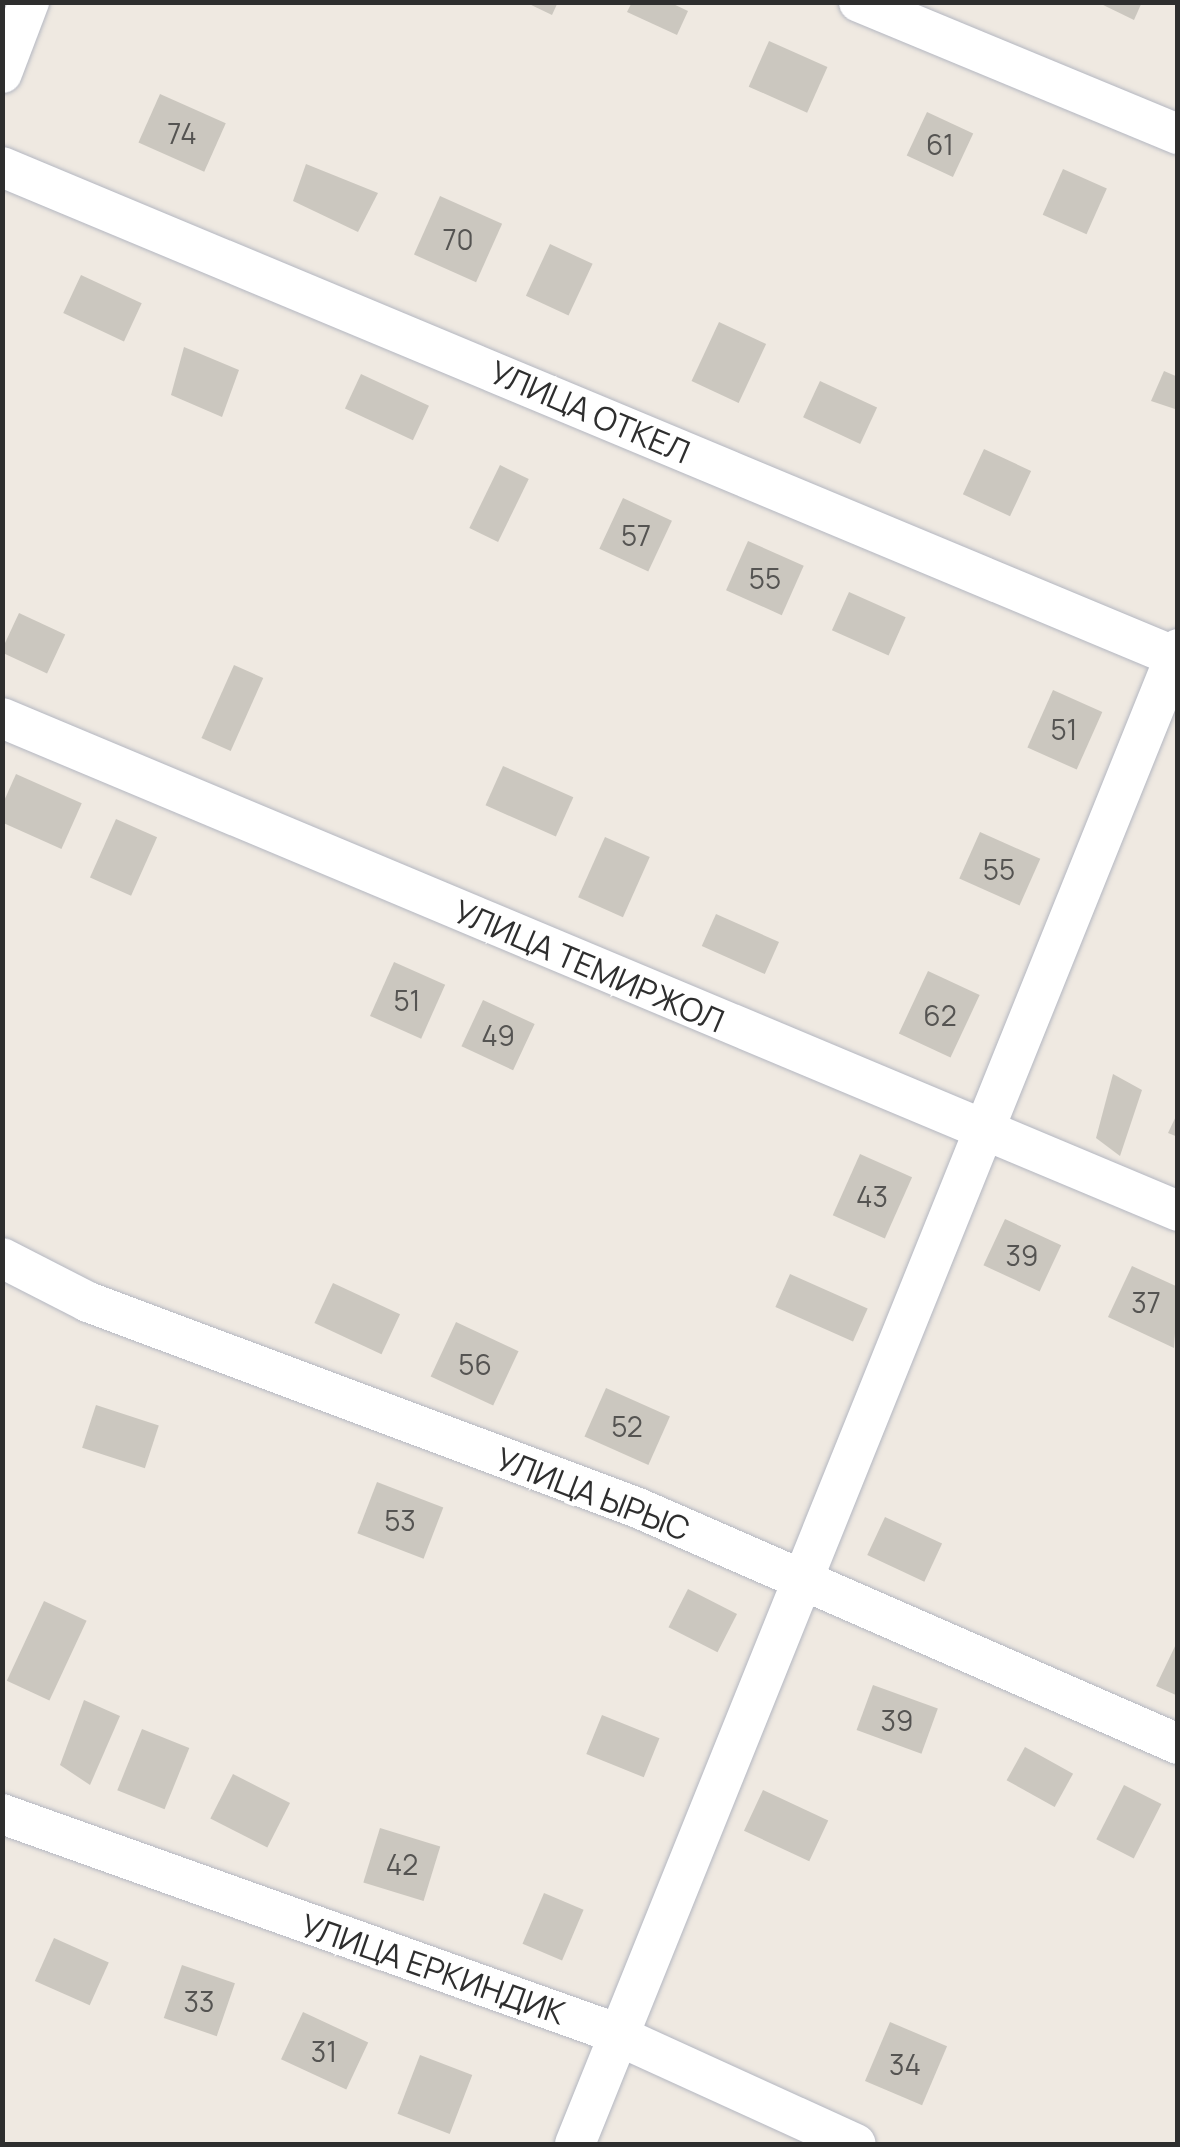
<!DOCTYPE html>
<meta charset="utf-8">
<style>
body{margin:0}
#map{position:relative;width:1180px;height:2147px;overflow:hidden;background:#efe9e1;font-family:Manrope,sans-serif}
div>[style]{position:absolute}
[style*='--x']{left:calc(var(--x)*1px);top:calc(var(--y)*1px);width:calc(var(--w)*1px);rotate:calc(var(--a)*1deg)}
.building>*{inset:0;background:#cbc7bf;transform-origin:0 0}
.roads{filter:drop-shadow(0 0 2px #b4b7c1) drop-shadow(0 0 2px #b4b7c1)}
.minor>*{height:40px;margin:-20px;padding:0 20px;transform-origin:20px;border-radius:20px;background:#fff}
span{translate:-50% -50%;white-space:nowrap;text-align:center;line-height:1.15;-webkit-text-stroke:8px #fff;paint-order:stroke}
.number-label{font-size:28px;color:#555452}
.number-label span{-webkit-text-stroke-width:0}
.street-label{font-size:32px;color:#2e2e2e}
.frame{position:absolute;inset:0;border:5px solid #2e2e2e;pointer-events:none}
</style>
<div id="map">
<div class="building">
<div style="clip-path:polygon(525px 2px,558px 2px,552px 15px)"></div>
<div style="clip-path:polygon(632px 2px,669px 2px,688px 11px,677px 35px,627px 12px)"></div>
<div style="clip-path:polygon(1097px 2px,1142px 2px,1134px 20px)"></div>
<div style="left:769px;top:41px;width:64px;height:50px;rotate:24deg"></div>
<div style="left:160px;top:94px;width:72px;height:53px;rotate:24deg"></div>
<div style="left:927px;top:112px;width:51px;height:48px;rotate:25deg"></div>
<div style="clip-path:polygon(306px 164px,378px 193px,358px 232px,293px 201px)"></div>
<div style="left:1063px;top:169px;width:48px;height:50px;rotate:24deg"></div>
<div style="left:440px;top:196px;width:68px;height:64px;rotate:24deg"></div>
<div style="left:550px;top:244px;width:47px;height:57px;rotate:25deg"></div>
<div style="left:81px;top:275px;width:67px;height:42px;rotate:25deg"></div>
<div style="left:719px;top:322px;width:52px;height:65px;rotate:25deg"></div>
<div style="clip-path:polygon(184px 347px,239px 370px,222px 417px,171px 395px)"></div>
<div style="clip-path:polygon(1164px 371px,1178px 377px,1178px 410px,1151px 401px)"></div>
<div style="left:361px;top:374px;width:75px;height:38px;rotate:25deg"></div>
<div style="left:820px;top:381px;width:63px;height:40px;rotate:25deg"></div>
<div style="left:984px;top:449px;width:52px;height:50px;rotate:25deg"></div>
<div style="left:500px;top:465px;width:32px;height:70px;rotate:26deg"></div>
<div style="left:623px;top:498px;width:54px;height:56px;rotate:25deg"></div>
<div style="left:748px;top:541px;width:61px;height:54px;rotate:24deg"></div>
<div style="left:849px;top:592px;width:62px;height:42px;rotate:24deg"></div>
<div style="left:19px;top:613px;width:51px;height:43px;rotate:25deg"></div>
<div style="left:234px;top:665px;width:32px;height:80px;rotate:24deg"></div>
<div style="left:1053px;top:690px;width:54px;height:63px;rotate:24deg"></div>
<div style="left:503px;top:766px;width:77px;height:43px;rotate:24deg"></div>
<div style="left:16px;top:774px;width:72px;height:50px;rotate:24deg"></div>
<div style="left:116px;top:819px;width:45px;height:64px;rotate:24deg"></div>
<div style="left:980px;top:832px;width:66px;height:51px;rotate:24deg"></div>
<div style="left:605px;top:837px;width:49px;height:66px;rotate:24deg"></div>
<div style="left:716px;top:914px;width:69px;height:35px;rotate:24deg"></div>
<div style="left:394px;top:962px;width:56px;height:59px;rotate:24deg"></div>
<div style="left:928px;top:971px;width:57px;height:69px;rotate:25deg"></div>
<div style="left:483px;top:1000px;width:57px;height:51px;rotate:25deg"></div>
<div style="clip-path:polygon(1113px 1074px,1142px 1090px,1120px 1156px,1096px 1138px)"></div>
<div style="clip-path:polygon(1178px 1112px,1178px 1137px,1168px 1133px)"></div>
<div style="left:860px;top:1154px;width:57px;height:67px;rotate:24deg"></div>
<div style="left:1005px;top:1219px;width:62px;height:51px;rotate:25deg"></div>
<div style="clip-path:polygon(1132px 1266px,1178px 1287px,1174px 1348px,1108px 1317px)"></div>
<div style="left:790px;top:1274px;width:85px;height:36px;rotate:24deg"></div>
<div style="left:333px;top:1283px;width:74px;height:44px;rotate:25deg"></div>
<div style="left:456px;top:1322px;width:69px;height:60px;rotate:25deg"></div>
<div style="left:606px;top:1388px;width:70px;height:53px;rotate:24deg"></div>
<div style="left:96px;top:1405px;width:66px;height:45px;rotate:18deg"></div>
<div style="left:377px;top:1482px;width:71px;height:55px;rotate:21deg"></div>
<div style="left:885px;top:1517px;width:63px;height:42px;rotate:25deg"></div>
<div style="left:688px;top:1589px;width:55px;height:43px;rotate:27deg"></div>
<div style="left:44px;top:1601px;width:47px;height:88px;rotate:25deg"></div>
<div style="clip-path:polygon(1178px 1640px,1178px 1696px,1156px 1686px)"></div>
<div style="left:873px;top:1685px;width:69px;height:48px;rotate:20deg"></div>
<div style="clip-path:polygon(84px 1700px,120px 1716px,90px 1785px,60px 1765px)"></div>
<div style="left:602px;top:1715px;width:62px;height:42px;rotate:22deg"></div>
<div style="left:142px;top:1729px;width:51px;height:66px;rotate:22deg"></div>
<div style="left:1025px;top:1747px;width:55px;height:38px;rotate:29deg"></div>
<div style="left:233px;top:1774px;width:64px;height:50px;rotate:27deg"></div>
<div style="left:1124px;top:1785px;width:42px;height:61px;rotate:27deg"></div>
<div style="left:763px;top:1790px;width:72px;height:45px;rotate:25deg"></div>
<div style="left:380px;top:1828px;width:63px;height:57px;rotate:17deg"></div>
<div style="left:544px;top:1893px;width:43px;height:55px;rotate:23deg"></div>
<div style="left:54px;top:1938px;width:60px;height:47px;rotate:24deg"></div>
<div style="left:182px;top:1965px;width:56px;height:56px;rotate:19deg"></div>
<div style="left:303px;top:2012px;width:72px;height:52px;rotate:25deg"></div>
<div style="left:890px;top:2022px;width:62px;height:64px;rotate:23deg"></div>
<div style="left:420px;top:2055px;width:56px;height:63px;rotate:21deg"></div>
</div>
<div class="roads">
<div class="minor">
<div style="--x:859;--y:2;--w:345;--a:22.5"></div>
<div style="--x:2;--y:73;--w:76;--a:-69.2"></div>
<div style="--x:2;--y:167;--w:1274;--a:22.66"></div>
<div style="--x:2;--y:718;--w:1275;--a:22.74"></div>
<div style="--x:2;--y:1258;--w:97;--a:27.1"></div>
<div style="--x:88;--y:1302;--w:587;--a:20.53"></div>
<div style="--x:638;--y:1508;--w:589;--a:23.61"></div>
<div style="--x:2;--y:1814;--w:634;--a:19.64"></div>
<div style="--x:599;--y:2027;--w:282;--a:24.5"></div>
<div style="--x:575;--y:2144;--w:1612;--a:-68.03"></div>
</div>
</div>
<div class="number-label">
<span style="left:182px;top:133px">74</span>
<span style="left:940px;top:144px">61</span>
<span style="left:458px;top:239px">70</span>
<span style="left:636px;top:535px">57</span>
<span style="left:765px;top:578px">55</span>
<span style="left:1064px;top:729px">51</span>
<span style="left:999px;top:869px">55</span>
<span style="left:407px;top:1000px">51</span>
<span style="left:940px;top:1015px">62</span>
<span style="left:498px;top:1035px">49</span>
<span style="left:872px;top:1196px">43</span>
<span style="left:1022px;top:1255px">39</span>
<span style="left:1146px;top:1302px">37</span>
<span style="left:475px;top:1364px">56</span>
<span style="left:627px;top:1426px">52</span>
<span style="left:400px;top:1520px">53</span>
<span style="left:897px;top:1720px">39</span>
<span style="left:402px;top:1864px">42</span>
<span style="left:199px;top:2001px">33</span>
<span style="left:324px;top:2051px">31</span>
<span style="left:905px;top:2064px">34</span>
</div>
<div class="street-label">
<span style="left:590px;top:412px;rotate:23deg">УЛИЦА ОТКЕЛ</span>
<span style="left:589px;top:966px;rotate:23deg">УЛИЦА ТЕМИРЖОЛ</span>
<span style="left:593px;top:1494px;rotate:21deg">УЛИЦА ЫРЫС</span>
<span style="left:433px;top:1969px;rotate:19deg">УЛИЦА ЕРКИНДИК</span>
</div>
<div class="frame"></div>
</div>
